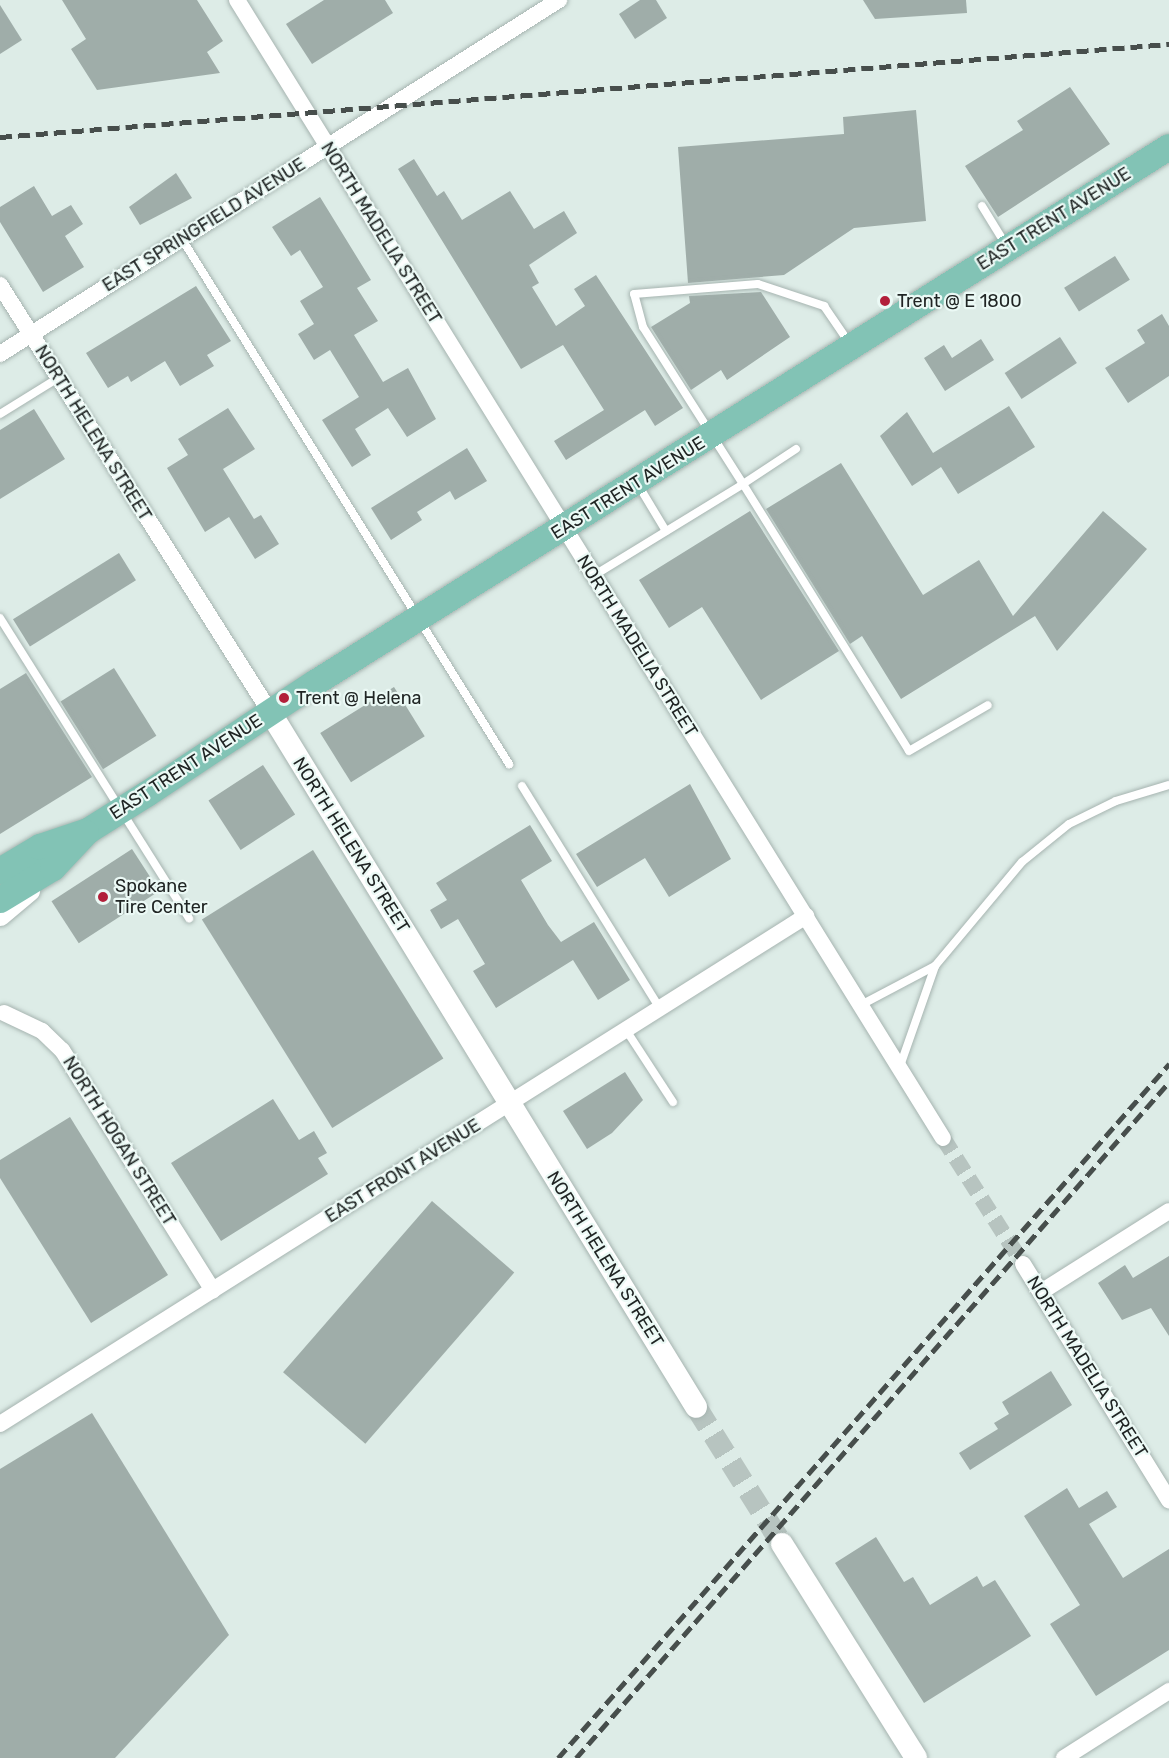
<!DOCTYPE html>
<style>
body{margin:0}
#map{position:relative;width:1169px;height:1758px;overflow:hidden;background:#ddece7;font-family:Rubik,sans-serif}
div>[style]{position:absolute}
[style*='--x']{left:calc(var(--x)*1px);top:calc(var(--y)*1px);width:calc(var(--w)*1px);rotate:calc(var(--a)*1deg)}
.building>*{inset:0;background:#9fada9;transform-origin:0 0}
.street-tunnel>*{height:16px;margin-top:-8px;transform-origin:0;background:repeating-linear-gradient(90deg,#b7c4c0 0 16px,transparent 0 24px)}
.secondary-tunnel>*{height:22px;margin-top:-11px;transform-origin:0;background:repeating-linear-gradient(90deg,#b7c4c0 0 22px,transparent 0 33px)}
.roads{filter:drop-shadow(0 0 2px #a6b4b0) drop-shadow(0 0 2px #a6b4b0)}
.lane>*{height:8px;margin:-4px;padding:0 4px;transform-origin:4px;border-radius:4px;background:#fff}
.street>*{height:16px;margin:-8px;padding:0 8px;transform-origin:8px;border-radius:8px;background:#fff}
.secondary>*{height:22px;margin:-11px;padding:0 11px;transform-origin:11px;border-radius:11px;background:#fff}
.primary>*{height:26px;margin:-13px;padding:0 13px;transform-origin:13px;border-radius:13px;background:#82c3b5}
.rail>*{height:4.5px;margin-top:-2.25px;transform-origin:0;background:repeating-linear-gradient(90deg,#474e4c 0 12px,transparent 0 18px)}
.dots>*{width:16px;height:16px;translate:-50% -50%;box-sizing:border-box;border:3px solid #ebf9f5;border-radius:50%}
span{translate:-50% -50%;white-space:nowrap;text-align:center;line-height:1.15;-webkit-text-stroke:4.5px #ebf9f5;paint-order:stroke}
.street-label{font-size:18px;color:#202524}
.poi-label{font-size:18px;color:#202524}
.left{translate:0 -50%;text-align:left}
</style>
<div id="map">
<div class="building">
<div style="clip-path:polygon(62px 0,197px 0,223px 41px,207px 52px,220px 73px,97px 90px,71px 49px,86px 39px)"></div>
<div style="clip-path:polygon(324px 0,385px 0,393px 13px,312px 64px,286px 24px)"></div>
<div style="clip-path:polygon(640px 0,656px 0,667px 18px,635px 39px,619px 14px)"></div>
<div style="clip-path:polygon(863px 0,966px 0,967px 13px,875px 19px)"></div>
<div style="clip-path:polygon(0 5px,22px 40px,0 54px)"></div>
<div style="clip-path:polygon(1070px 87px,1110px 144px,998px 217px,965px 166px,1023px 130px,1017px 121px)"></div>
<div style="clip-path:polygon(916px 110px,926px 221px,854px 228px,784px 275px,688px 283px,678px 147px,844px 134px,843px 117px)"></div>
<div style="clip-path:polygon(414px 159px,437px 196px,444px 191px,462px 220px,510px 191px,534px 229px,564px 211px,577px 233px,529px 265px,539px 283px,532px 287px,556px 326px,585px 306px,574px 289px,596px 275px,683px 408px,655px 426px,645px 410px,566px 460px,554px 441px,604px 410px,563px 345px,521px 369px,398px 169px)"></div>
<div style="clip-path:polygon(176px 173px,192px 198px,140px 225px,129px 207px)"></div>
<div style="clip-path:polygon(34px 186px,52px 216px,71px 205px,83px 224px,65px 236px,84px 267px,43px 292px,0 222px,0 207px)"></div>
<div style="clip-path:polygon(320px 197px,371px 280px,357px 288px,378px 321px,354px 335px,383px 382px,408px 368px,436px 419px,407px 437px,388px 408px,355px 429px,371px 455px,352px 467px,322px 420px,359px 397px,330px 350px,314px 360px,298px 334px,314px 324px,300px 301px,323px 287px,300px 250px,291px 256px,272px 227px)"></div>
<div style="left:1115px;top:256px;width:28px;height:60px;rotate:58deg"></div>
<div style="clip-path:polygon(196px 286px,231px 341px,207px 355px,214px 366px,180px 386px,165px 361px,131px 382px,128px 376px,108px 388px,86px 353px)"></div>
<div style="clip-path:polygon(761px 292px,790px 337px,727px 380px,721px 370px,691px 390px,651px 327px,690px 303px,689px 296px)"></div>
<div style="clip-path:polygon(1162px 314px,1169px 326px,1169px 376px,1128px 403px,1105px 368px,1145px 343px,1137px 330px)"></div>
<div style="left:1060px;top:337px;width:31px;height:66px;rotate:57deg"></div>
<div style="clip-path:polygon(981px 339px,994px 360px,945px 391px,924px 358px,944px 345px,952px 358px)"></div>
<div style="clip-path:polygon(1009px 406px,1035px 447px,958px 494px,941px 467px,912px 486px,880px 436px,907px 412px,933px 453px)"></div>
<div style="clip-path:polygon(228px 408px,255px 449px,223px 469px,254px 519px,261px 515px,279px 544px,255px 559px,229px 517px,205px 532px,167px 468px,188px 455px,178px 439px)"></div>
<div style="clip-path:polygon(34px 409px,65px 459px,0 499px,0 430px)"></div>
<div style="clip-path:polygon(467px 448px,487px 481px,455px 500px,450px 491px,417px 512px,422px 520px,391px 540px,371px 508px)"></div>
<div style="clip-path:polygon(841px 463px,923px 595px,979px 560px,1013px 616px,1103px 511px,1147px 549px,1057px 651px,1035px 616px,901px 699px,862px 636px,850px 644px,766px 509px)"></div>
<div style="clip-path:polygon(750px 511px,839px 651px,761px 700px,702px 607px,669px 628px,639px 580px)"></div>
<div style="left:119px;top:553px;width:32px;height:125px;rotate:58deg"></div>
<div style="left:114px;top:668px;width:80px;height:63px;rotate:58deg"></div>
<div style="clip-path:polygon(26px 673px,92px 777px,0 834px,0 689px)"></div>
<div style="left:394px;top:687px;width:58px;height:87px;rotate:58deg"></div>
<div style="left:263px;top:765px;width:59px;height:65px;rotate:57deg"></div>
<div style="clip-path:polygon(690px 784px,731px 859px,669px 897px,645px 858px,597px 887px,576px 854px)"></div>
<div style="clip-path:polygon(530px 825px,552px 861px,521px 880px,548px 925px,561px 942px,594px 922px,630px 980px,598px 1000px,573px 960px,496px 1008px,473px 971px,485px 964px,458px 919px,441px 929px,430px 910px,447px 900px,436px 883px)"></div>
<div style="left:132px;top:849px;width:50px;height:96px;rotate:57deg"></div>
<div style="left:313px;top:850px;width:246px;height:131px;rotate:58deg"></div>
<div style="clip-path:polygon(625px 1072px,643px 1100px,612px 1133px,587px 1149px,563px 1111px)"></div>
<div style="clip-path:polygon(273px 1099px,299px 1140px,314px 1131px,327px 1153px,318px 1158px,328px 1174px,221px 1241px,171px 1163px)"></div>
<div style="clip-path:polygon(70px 1117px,168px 1275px,91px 1323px,0 1178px,0 1160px)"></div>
<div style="left:432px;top:1201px;width:109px;height:227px;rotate:41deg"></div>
<div style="clip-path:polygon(1169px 1256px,1169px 1336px,1151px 1308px,1122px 1320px,1098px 1283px,1125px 1265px,1133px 1278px)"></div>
<div style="clip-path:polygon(1051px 1371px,1072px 1405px,970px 1470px,959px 1453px,998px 1429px,994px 1423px,1009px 1414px,1002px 1402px)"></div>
<div style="clip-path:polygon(92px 1413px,229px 1635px,115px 1758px,0 1758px,0 1469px)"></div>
<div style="clip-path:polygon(1067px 1488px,1079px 1508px,1107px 1491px,1117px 1507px,1089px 1524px,1123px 1578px,1169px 1549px,1169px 1650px,1096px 1696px,1050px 1624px,1080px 1605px,1024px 1516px)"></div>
<div style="clip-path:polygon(876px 1537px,904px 1582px,913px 1577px,930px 1605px,977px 1576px,983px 1587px,995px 1580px,1031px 1636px,924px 1703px,835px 1563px)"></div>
</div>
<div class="street-tunnel">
<div style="--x:943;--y:1138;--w:149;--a:57.6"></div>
</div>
<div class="secondary-tunnel">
<div style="--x:696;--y:1407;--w:162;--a:57.9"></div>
</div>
<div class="roads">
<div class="lane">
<div style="--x:982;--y:206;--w:46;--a:58.4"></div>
<div style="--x:182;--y:239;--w:619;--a:58.08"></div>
<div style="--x:0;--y:414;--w:68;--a:-31.8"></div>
<div style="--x:796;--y:449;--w:64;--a:146.6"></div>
<div style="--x:743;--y:484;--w:314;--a:58.1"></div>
<div style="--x:909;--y:751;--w:91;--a:-30.2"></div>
<div style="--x:637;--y:483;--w:56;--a:58.9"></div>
<div style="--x:593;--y:576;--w:176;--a:-31.5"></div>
<div style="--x:743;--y:484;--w:186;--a:-122.5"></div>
<div style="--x:643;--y:327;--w:34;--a:-105"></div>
<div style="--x:634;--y:294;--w:124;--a:-4.6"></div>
<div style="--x:758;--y:284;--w:70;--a:18.4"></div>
<div style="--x:824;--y:306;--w:46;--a:55.6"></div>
<div style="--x:0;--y:618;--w:355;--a:57.8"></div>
<div style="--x:522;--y:786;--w:262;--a:58.2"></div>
<div style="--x:859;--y:1006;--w:86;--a:-27.8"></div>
<div style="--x:935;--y:966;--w:136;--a:-50.1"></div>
<div style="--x:1022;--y:862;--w:60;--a:-39"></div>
<div style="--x:1069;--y:824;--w:52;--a:-26.1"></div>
<div style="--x:1116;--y:801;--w:55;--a:-16.8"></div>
<div style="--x:626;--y:1030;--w:86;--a:56.9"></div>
<div style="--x:899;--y:1069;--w:109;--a:-70.7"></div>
</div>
<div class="street">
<div style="--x:237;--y:0;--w:1339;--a:58.19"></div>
<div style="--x:0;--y:285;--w:505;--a:57.69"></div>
<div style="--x:0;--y:354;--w:662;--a:-32.35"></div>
<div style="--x:4;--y:1013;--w:42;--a:25.3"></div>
<div style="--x:42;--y:1031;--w:28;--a:44"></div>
<div style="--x:62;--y:1050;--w:284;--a:57.9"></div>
<div style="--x:1023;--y:1264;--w:278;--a:58.3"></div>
<div style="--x:1041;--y:1292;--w:151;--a:-32.3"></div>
<div style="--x:0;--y:1424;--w:953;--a:-32.22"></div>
<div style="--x:1064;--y:1758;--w:125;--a:-32.5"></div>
</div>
<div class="secondary">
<div style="--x:270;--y:712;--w:815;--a:58.49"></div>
<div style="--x:0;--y:915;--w:38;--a:-40"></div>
<div style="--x:782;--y:1544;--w:252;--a:57.9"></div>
</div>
<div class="primary">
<div style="--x:0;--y:871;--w:47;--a:-31"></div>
<div style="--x:40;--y:847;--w:51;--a:-18.4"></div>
<div style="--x:88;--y:831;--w:70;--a:-32.1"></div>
<div style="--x:147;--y:794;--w:201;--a:-33.5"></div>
<div style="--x:315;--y:683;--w:1008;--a:-32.11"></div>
<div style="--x:0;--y:900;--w:62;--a:-31.1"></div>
<div style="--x:53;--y:868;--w:48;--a:-46.7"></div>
</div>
</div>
<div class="rail">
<div style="--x:0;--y:137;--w:1173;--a:-4.55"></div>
<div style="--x:558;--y:1758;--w:925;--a:-48.64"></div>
<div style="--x:576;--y:1758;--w:899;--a:-48.74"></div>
</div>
<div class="dots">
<div style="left:885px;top:301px;background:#b21f3a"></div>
<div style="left:284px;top:698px;background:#b21f3a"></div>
<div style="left:103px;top:897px;background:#b21f3a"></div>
</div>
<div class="street-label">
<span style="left:1054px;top:219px;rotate:-32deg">EAST TRENT AVENUE</span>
<span style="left:204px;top:225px;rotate:-32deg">EAST SPRINGFIELD AVENUE</span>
<span style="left:381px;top:233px;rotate:58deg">NORTH MADELIA STREET</span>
<span style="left:93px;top:433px;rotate:58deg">NORTH HELENA STREET</span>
<span style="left:628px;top:488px;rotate:-32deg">EAST TRENT AVENUE</span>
<span style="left:637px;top:646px;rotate:58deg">NORTH MADELIA STREET</span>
<span style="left:186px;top:767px;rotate:-33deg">EAST TRENT AVENUE</span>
<span style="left:351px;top:845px;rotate:58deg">NORTH HELENA STREET</span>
<span style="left:119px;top:1141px;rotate:58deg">NORTH HOGAN STREET</span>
<span style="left:403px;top:1171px;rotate:-32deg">EAST FRONT AVENUE</span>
<span style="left:605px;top:1259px;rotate:58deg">NORTH HELENA STREET</span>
<span style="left:1087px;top:1367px;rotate:58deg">NORTH MADELIA STREET</span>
</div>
<div class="poi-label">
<span class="left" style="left:897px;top:301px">Trent @ E 1800</span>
<span class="left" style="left:296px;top:698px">Trent @ Helena</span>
<span class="left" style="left:115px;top:897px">Spokane<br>Tire Center</span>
</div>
</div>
